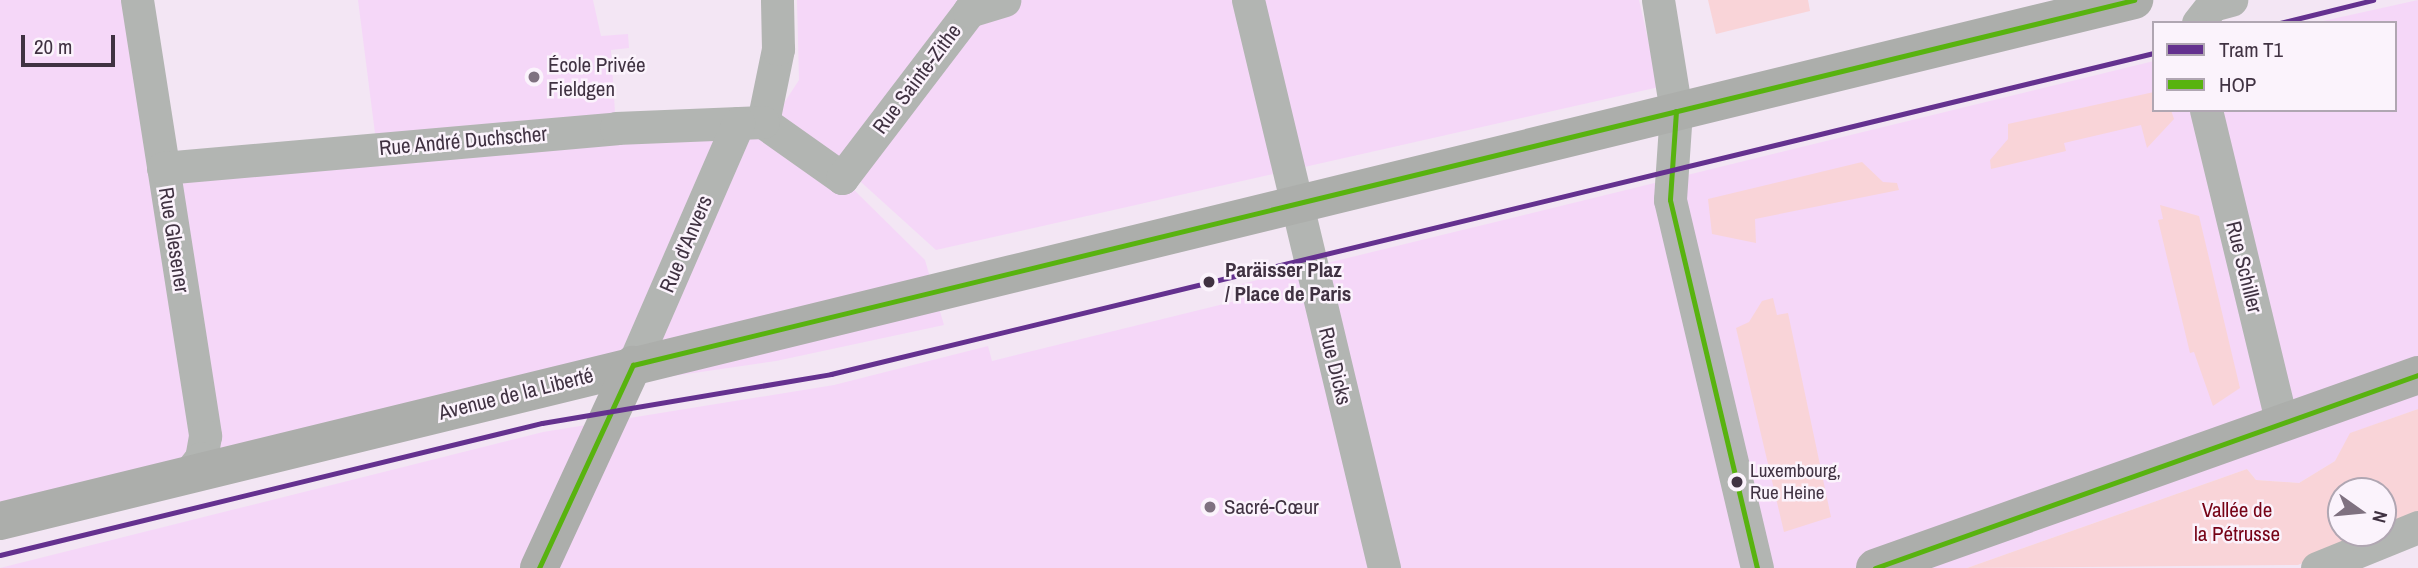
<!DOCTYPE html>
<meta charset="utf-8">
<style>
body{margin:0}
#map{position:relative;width:2418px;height:568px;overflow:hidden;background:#f3e6f4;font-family:"Archivo Narrow",sans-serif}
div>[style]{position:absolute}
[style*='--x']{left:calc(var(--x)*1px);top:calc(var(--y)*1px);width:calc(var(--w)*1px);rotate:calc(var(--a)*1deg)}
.built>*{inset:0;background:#f5d7f8}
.green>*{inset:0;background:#f9d4d8}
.minor>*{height:33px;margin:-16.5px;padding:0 16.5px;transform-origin:16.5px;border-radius:16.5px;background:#b2b5b2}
.major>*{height:38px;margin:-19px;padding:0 19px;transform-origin:19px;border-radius:19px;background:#acaeab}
.bus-1>*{height:5px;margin:-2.5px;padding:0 2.5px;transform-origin:2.5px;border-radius:2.5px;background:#58b30f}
.tram-1>*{height:5px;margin:-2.5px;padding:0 2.5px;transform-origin:2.5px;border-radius:2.5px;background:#64318f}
.dots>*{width:19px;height:19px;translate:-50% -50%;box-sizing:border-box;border:4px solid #fbf3fc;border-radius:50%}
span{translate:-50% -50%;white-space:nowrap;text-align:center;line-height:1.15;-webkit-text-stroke:5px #fbf3fc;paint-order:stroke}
.bus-label{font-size:19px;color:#403242}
.left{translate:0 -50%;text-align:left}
.poi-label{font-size:21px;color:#403242}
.street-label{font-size:21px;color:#403242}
.stop-label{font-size:21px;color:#403242;font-weight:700}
.park-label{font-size:21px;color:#760216}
.legend{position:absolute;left:2152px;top:21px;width:245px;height:91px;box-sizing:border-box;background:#fbf3fc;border:2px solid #b0a6b2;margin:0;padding:9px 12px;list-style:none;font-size:21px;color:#403242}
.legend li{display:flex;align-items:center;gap:14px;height:35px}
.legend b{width:35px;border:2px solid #b0a6b2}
.north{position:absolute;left:2327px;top:477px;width:70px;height:70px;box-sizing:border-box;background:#fbf3fc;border:2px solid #b0a6b2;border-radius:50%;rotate:105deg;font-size:19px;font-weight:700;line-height:28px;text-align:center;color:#403242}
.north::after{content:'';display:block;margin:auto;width:24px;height:32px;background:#7f7180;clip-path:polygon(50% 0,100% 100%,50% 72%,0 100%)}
.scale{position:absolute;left:21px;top:35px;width:94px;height:32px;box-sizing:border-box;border:4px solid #403242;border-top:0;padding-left:9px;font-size:21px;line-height:24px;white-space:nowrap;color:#403242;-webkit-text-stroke:5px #fbf3fc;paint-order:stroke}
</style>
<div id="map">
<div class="built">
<div style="clip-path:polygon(0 0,137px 0,163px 167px,377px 149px,358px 0,593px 0,601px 36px,628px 34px,629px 48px,611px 50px,616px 128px,763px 122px,842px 178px,925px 260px,944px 325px,776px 361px,625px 383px,0 530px)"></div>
<div style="clip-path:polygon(797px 0,1639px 0,1659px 87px,936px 250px,862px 183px,773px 120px,799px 80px)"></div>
<div style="clip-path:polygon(2418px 0,2418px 409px,2351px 433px,2335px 461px,2299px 483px,2256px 480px,2247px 469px,1967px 568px,0 568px,543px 432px,834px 385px,988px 346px,992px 361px,1240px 300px,1237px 285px,2154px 61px,2154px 110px,2395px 110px,2395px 23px,2314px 23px)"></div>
</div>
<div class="green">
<div style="clip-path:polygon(1708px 0,1808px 0,1810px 11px,1716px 34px)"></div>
<div style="clip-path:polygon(2154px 92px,2154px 110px,2171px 110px,2174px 119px,2147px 148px,2141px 125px,2064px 143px,2066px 151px,1991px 169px,1990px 160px,2008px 139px,2008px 124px)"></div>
<div style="clip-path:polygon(1862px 162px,1883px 182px,1897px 183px,1899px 190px,1755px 219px,1756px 243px,1712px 234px,1708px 199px)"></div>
<div style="clip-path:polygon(2160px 205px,2199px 216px,2240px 388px,2213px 406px,2194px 352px,2190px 353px,2158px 220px,2163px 219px)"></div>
<div style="clip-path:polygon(1773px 298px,1777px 315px,1788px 313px,1831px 517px,1784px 532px,1736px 328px,1749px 322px,1762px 301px)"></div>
<div style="clip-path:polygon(2418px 409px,2418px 514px,2383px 529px,2383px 491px,2341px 491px,2341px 533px,2373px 533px,2298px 565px,1967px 568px,2247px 469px,2256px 480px,2299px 483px,2335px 461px,2350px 433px)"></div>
</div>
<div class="minor">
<div style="--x:137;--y:0;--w:441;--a:81.1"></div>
<div style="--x:205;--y:436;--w:22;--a:100"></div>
<div style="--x:201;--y:458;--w:23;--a:128"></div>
<div style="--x:1248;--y:0;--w:584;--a:76.53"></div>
<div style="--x:1658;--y:0;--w:112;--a:80.8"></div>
<div style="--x:1676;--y:111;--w:89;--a:93.9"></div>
<div style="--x:1670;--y:200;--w:378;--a:76.7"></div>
<div style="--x:2198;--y:23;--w:23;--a:-52"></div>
<div style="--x:2212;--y:5;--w:20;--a:-15"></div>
<div style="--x:2206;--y:110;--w:322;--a:76.4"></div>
<div style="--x:763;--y:122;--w:97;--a:35.3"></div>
<div style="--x:842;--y:178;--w:210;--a:-52.7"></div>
<div style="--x:969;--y:11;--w:37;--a:-17"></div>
<div style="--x:763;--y:122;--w:75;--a:-78.4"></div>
<div style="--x:778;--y:49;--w:49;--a:-91.2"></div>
<div style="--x:163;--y:168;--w:455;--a:-5"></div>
<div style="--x:616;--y:128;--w:147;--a:-2.3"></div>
<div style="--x:633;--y:365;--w:264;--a:-66.5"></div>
<div style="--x:2317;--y:568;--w:109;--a:-22.1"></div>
</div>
<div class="major">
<div style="--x:0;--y:521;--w:2197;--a:-13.72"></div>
<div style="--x:539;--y:568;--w:224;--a:-65.2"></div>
<div style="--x:1875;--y:568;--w:576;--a:-19.57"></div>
</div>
<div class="bus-1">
<div style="--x:1676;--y:111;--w:89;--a:93.9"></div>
<div style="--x:1670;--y:200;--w:378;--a:76.7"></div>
<div style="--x:539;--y:568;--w:224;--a:-65.2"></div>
<div style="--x:633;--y:365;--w:1545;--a:-13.67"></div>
<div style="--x:1875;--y:568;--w:576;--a:-19.57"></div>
</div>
<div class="tram-1">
<div style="--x:2280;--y:23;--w:96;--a:-13.9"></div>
<div style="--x:0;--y:555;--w:558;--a:-13.69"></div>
<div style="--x:542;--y:423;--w:293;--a:-9.6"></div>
<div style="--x:831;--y:374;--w:1361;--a:-13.64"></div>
</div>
<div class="dots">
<div style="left:534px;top:77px;background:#7f7180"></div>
<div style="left:1209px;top:282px;background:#403242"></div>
<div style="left:1737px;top:482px;background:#403242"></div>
<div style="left:1210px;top:507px;background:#7f7180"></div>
</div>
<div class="bus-label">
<span class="left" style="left:1750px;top:482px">Luxembourg,<br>Rue Heine</span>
</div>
<div class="poi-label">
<span class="left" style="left:548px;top:77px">École Privée<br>Fieldgen</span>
<span class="left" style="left:1224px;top:507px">Sacré-Cœur</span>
</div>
<div class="street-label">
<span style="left:917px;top:79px;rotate:-53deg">Rue Sainte-Zithe</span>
<span style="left:463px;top:141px;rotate:-5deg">Rue André Duchscher</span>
<span style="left:174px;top:240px;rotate:81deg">Rue Glesener</span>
<span style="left:686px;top:244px;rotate:-67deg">Rue d'Anvers</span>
<span style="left:2244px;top:267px;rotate:76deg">Rue Schiller</span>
<span style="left:1335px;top:366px;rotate:76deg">Rue Dicks</span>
<span style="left:516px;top:394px;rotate:-14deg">Avenue de la Liberté</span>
</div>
<div class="stop-label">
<span class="left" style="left:1225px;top:282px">Paräisser Plaz<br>/ Place de Paris</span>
</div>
<div class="park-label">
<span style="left:2237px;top:522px">Vallée de<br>la Pétrusse</span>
</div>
<ul class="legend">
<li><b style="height:9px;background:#64318f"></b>Tram T1</li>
<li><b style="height:9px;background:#58b30f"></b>HOP</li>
</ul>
<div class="north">N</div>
<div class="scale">20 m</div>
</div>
